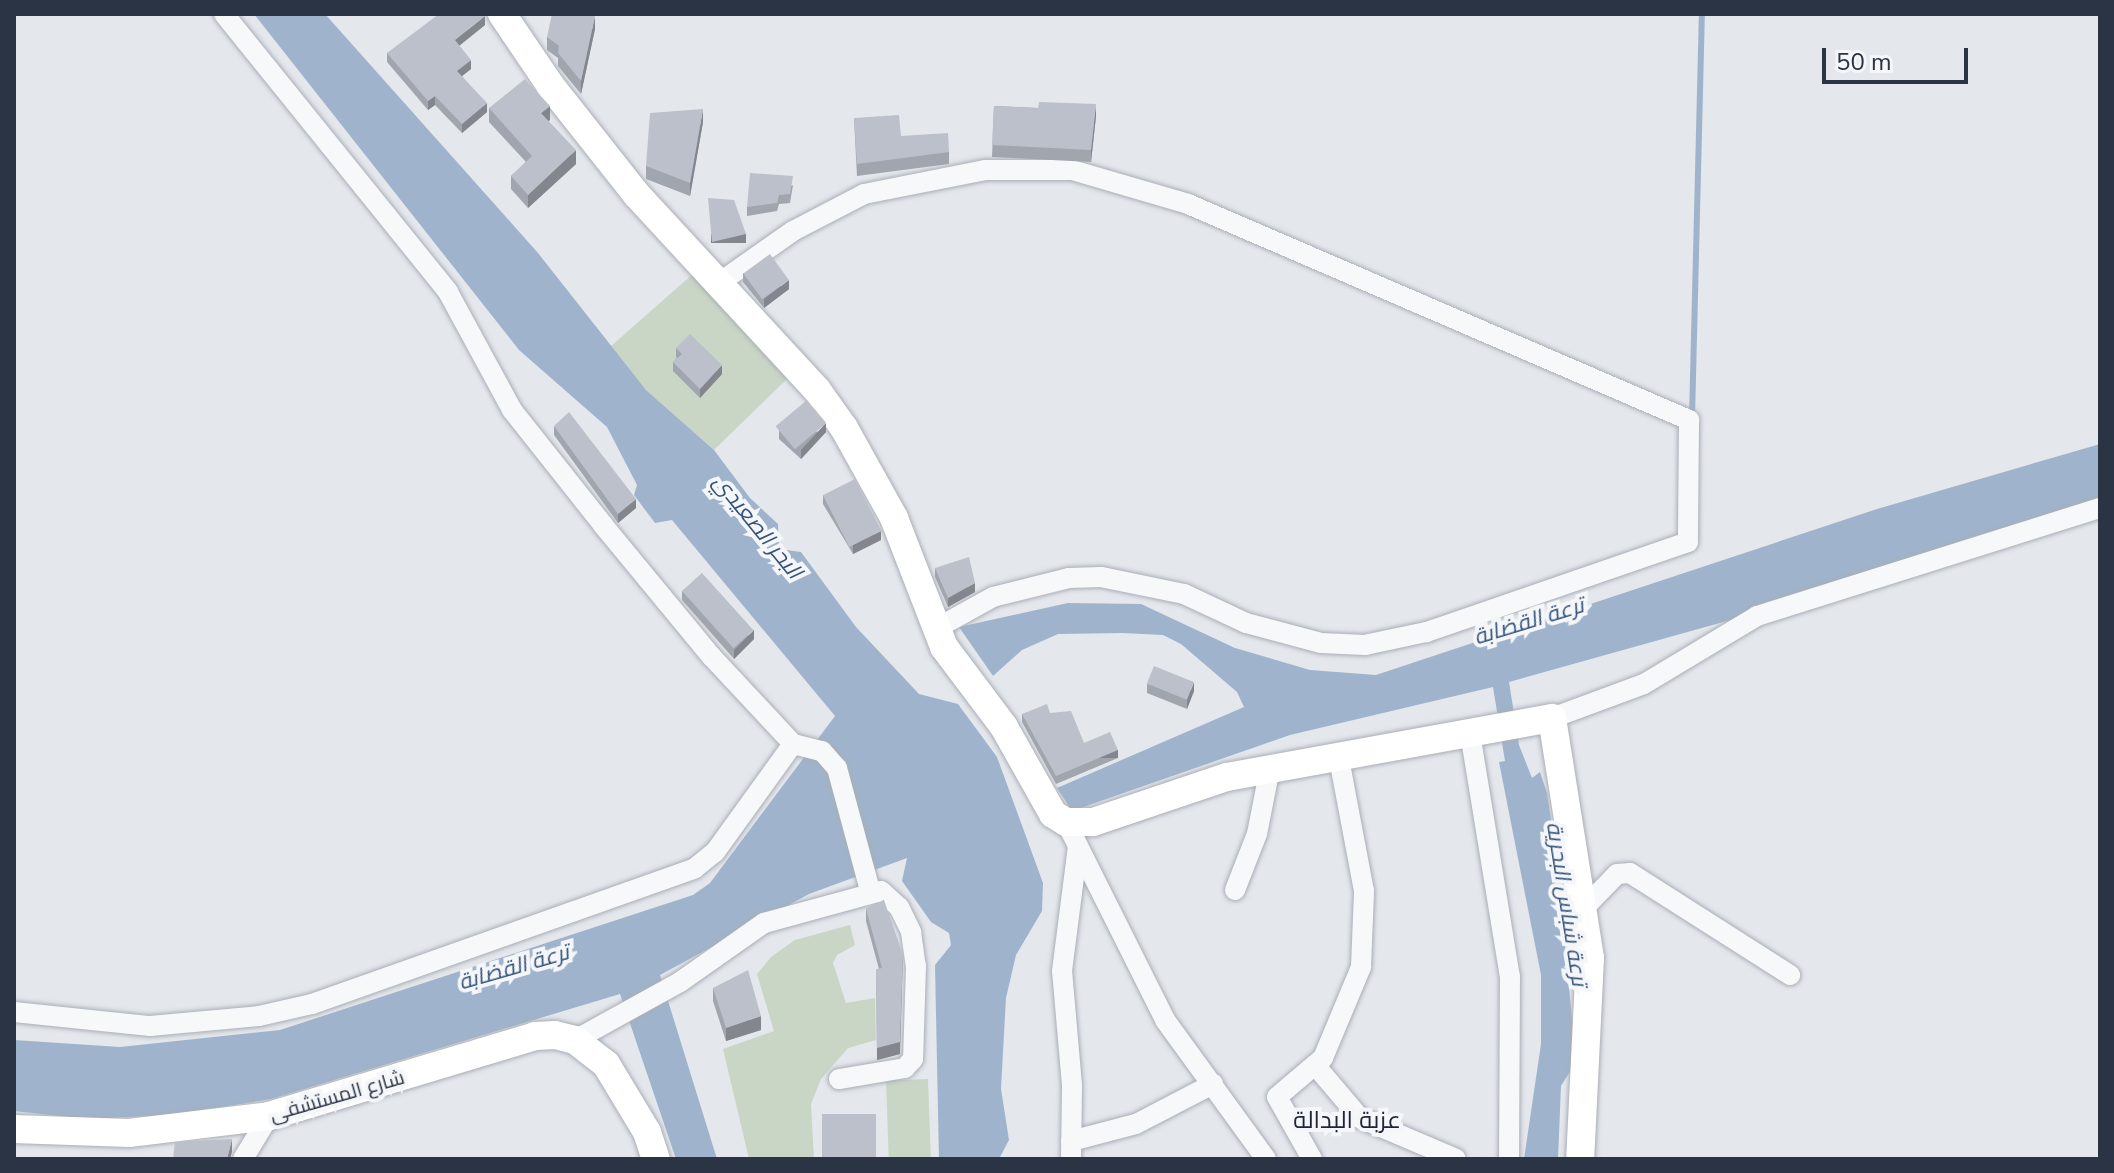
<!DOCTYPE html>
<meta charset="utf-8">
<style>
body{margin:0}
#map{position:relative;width:2114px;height:1173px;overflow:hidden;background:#e4e7ec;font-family:"Nunito Sans",Cairo,sans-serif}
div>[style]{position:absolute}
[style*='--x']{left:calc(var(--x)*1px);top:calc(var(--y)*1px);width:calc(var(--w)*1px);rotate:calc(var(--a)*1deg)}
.green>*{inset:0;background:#c9d6c5;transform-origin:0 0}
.water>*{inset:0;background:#9fb4cc}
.stream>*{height:6px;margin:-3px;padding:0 3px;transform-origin:3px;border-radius:3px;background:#9fb4cc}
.roads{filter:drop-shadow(0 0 2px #a9aeb7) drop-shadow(0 0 2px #a9aeb7)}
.minor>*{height:20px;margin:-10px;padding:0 10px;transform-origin:10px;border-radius:10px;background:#f7f8fa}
.secondary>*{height:28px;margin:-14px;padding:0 14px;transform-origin:14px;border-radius:14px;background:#fff}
.wall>*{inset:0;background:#a1a5ae}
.shaded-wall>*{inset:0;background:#83868d;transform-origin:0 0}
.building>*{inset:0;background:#bbc0ca;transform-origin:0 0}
span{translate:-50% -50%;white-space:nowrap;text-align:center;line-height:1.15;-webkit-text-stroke:8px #f4f6f9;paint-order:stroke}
.street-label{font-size:20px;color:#2b3445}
.water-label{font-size:22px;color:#34527a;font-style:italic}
.quarter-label{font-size:24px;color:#1d2536}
.frame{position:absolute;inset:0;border:16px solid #2b3445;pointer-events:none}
.scale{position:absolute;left:1822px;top:48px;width:146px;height:36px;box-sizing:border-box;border:4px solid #2b3445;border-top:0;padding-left:10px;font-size:24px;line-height:28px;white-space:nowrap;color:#2b3445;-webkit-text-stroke:6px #f4f6f9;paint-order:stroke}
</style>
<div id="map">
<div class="green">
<div style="clip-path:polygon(694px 273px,788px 378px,714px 450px,646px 390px,610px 347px)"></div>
<div style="clip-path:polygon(850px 925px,855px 945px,837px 955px,833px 963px,846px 1003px,875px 998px,876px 1040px,848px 1048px,821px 1079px,811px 1104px,814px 1159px,749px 1159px,723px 1049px,774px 1031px,757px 974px,771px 957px,795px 940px)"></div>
<div style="left:928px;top:1079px;width:80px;height:42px;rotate:88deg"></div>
</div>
<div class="water">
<div style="clip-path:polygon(254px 14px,325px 14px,538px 253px,646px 390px,714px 450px,750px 498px,778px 524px,779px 549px,801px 552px,856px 627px,919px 694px,958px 704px,997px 757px,1043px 883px,1042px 911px,1016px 955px,1006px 998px,1001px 1089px,1009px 1140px,999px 1159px,939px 1159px,935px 965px,951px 945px,949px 933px,931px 922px,902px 881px,907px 858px,809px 894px,660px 975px,717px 1159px,676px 1159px,620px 994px,271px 1099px,170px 1115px,87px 1119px,14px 1111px,14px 1040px,120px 1047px,280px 1030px,693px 895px,710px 883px,835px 716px,672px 520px,655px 523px,634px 495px,637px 485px,607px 427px,519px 350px)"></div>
<div style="clip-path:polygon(2100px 444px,2100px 505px,1759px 612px,1509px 682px,1519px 745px,1532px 778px,1540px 772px,1547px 793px,1557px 858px,1576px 1062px,1561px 1086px,1558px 1159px,1524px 1159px,1541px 1044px,1541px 975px,1499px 762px,1505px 761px,1493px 687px,1290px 735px,1072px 811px,1057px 788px,1244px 707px,1237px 692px,1181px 644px,1163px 635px,1122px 633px,1058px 634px,1022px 650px,993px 676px,959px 627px,1068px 603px,1141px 604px,1235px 648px,1310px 670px,1376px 675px,1877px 509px)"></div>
</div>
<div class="stream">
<div style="--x:1692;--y:418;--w:404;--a:-88.6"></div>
</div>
<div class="roads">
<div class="minor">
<div style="--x:224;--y:14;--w:357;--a:51.1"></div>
<div style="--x:448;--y:292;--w:134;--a:61.5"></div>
<div style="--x:512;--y:410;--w:147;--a:51.6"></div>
<div style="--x:603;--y:525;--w:171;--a:50.5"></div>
<div style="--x:712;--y:657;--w:119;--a:47"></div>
<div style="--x:793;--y:744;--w:30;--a:14"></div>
<div style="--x:822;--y:751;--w:23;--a:49"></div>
<div style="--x:837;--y:768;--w:126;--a:74.9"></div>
<div style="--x:719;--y:283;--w:90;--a:-35.1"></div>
<div style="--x:793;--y:231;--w:80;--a:-27.5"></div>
<div style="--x:864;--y:194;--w:123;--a:-11.2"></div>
<div style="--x:985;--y:170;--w:87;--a:0"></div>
<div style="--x:1072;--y:170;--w:121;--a:16.3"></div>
<div style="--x:1188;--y:204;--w:546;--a:23.32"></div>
<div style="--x:1689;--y:420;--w:122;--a:90.5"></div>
<div style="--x:1688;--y:542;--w:277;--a:161"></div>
<div style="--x:1426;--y:632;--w:62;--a:168"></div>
<div style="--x:1365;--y:645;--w:44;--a:-177.4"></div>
<div style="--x:1321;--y:643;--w:78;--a:-165.1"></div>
<div style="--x:1246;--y:623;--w:68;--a:-154.9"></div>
<div style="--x:1184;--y:594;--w:85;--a:-168.4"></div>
<div style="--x:1101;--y:577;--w:32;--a:178"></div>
<div style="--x:1069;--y:578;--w:78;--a:166"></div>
<div style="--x:993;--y:597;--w:66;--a:151.1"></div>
<div style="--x:1552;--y:718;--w:98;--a:-20.3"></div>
<div style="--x:1644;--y:684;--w:132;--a:-31"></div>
<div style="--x:1757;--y:616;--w:360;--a:-17.5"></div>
<div style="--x:1470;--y:733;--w:246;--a:80.7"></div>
<div style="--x:1510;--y:976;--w:183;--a:90.3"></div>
<div style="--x:1066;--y:822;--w:221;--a:63.4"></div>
<div style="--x:1165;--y:1020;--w:172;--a:54"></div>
<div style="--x:1235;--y:890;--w:60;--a:-68.6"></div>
<div style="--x:1257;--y:834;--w:67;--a:-78.9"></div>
<div style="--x:1585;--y:907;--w:46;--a:-45.9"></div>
<div style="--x:1617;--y:874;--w:13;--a:-4"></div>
<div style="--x:1630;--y:873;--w:190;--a:32.5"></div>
<div style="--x:14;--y:1012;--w:137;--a:5.9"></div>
<div style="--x:150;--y:1026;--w:109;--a:-5.2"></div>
<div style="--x:259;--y:1016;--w:54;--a:-12.8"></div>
<div style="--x:312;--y:1004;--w:406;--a:-19.5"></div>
<div style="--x:695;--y:868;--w:26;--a:-39"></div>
<div style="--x:715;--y:852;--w:133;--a:-54.2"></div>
<div style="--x:575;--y:1040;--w:120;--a:-28.9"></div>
<div style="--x:680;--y:982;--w:103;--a:-35.1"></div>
<div style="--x:764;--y:923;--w:121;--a:-15.3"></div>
<div style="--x:881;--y:891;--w:24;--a:42"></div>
<div style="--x:899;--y:907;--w:28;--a:64"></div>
<div style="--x:911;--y:932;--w:34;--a:82"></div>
<div style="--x:916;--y:966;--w:93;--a:91.8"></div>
<div style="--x:913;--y:1059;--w:12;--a:132"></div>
<div style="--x:905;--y:1068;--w:67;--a:170.5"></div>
<div style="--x:1315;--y:1065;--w:70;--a:49.7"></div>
<div style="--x:1360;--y:1118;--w:104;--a:23.1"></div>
<div style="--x:1071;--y:1141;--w:67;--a:-14.7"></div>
<div style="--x:1136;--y:1124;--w:87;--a:-27.5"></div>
<div style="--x:243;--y:1159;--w:50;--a:-58.8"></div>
<div style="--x:1071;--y:1159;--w:74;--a:-89.2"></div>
<div style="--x:1072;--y:1085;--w:114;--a:-95"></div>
<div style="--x:1062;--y:971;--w:126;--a:-82.7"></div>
<div style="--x:1312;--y:1159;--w:71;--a:-119.4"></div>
<div style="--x:1277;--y:1097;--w:60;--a:-40.3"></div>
<div style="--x:1323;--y:1058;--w:99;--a:-67.3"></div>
<div style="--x:1361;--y:967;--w:76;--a:-87.7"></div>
<div style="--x:1364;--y:891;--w:134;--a:-100.7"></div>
</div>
<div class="secondary">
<div style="--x:502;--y:14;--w:86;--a:55.9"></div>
<div style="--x:550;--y:85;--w:140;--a:51.7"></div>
<div style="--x:637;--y:195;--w:265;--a:47.3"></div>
<div style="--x:817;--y:390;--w:47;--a:54.6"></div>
<div style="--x:844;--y:428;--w:103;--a:60.9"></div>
<div style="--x:894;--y:518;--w:138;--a:68.8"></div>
<div style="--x:944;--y:647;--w:100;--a:53.1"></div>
<div style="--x:1004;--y:727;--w:100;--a:60.6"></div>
<div style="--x:1053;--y:814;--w:15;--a:32"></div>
<div style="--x:1066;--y:822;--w:27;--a:0"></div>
<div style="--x:1093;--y:822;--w:141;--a:-18.6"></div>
<div style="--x:1227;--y:777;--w:330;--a:-10.3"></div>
<div style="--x:1552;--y:718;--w:243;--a:81"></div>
<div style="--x:1590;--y:958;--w:201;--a:92.8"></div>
<div style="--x:14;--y:1129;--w:115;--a:2"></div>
<div style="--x:129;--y:1133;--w:141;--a:-6.9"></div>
<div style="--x:269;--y:1116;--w:278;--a:-16.7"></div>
<div style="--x:535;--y:1036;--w:20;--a:-3"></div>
<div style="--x:555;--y:1035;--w:21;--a:14"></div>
<div style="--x:575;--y:1040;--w:39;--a:38"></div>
<div style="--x:606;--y:1064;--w:79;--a:58.9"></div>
<div style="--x:647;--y:1132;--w:28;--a:72"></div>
</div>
</div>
<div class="wall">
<div style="clip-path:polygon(485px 25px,459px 46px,471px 69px,462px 76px,487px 112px,462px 133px,435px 105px,428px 110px,387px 62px,387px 53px)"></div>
<div style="clip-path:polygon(595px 29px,581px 94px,558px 66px,558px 58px,547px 50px,547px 37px)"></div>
<div style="clip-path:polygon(994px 106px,1038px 108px,1096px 116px,1091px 162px,992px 157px)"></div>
<div style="clip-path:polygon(489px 108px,550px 120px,548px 121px,576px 164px,528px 208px,511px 189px,511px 176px,526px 162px,489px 122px)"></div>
<div style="clip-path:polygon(854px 118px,901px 136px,949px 152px,949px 164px,857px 176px)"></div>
<div style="clip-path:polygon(703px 122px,690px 196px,646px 179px,646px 166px)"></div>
<div style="clip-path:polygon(793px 185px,790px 203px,779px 204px,777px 211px,747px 216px,747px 207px)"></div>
<div style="clip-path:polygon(743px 273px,789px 289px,764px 308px,743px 282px)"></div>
<div style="clip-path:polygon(676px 348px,722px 374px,700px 398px,673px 371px,673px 362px,677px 358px,676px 357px)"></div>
<div style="clip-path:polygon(554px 426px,636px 508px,618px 523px,554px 435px)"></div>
<div style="clip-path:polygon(779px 430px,826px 432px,801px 459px,779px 439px)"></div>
<div style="clip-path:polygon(823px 495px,881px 540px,853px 554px,823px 504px)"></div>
<div style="clip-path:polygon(935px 568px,975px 592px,948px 607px,935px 577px)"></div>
<div style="clip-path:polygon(682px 591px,754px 639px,734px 659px,682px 600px)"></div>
<div style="clip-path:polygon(1147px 684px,1194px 691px,1187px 709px,1147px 693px)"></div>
<div style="clip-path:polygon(1050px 713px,1084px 743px,1118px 758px,1056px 784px,1022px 722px,1022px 714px)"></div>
<div style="clip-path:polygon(884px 900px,900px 1054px,877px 1060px,876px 969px,879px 969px,866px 921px,866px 909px)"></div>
<div style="clip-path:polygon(713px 988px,761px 1030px,726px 1041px,713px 1001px)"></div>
</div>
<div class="shaded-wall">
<div style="clip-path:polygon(485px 16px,485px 25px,455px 49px,455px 40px)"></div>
<div style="clip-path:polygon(595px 16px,595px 29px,581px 94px,581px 81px)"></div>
<div style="clip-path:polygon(471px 60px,471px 69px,457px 80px,457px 71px)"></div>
<div style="clip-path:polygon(435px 96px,435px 105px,428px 110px,428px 101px)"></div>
<div style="clip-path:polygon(487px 103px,487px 112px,462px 133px,462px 124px)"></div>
<div style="clip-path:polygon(1096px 104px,1096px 116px,1091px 162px,1091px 150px)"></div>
<div style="clip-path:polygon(550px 106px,550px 120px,541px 126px,541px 113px)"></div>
<div style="clip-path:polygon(703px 109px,703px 122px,690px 196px,690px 183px)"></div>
<div style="clip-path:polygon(576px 150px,576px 164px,528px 208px,528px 195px)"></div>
<div style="left:746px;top:234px;width:9px;height:35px;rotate:90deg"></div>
<div style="clip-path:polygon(789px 280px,789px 289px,764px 308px,764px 299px)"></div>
<div style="clip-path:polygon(722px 365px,722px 374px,700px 398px,700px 389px)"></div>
<div style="clip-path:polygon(826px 423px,826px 432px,801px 459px,801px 450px)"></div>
<div style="clip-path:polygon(636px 499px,636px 508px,618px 523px,618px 514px)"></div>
<div style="clip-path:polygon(881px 531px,881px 540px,853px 554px,853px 545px)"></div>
<div style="clip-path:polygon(975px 583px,975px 592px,948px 607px,948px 598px)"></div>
<div style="clip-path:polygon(754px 630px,754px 639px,734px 659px,734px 650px)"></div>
<div style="clip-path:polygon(1194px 682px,1194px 691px,1187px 709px,1187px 700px)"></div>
<div style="left:1118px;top:750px;width:8px;height:67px;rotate:90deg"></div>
<div style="clip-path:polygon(903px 955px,900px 1054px,877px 1060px,877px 1048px)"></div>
<div style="clip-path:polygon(761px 1016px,761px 1030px,726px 1041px,726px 1028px)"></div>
<div style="clip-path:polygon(232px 1139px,232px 1152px,230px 1159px,227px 1159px)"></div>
</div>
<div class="building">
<div style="clip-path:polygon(439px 14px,483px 14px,485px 16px,455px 40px,471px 60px,457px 71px,487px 103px,462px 124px,435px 96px,428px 101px,387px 53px)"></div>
<div style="clip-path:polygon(552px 14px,586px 14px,595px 16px,581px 81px,558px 53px,559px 46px,547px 37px)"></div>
<div style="clip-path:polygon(525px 79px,550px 106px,541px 113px,576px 150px,528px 195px,511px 176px,532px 156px,489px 108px)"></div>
<div style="clip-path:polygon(1039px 102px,1096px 104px,1091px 150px,992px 145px,994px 106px,1038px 108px)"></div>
<div style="clip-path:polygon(703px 109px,690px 183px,646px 166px,650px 113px)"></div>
<div style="clip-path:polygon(899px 115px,901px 136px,948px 133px,949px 152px,857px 164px,854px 118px)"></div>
<div style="clip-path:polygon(750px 173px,793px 176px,790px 194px,779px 195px,777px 203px,747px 207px)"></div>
<div style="clip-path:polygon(708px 198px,734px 200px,746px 234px,712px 242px)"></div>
<div style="left:770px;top:254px;width:32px;height:33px;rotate:54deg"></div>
<div style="clip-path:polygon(690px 334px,722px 365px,700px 389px,673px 362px,682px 354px,676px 348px)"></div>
<div style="left:807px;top:400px;width:30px;height:41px;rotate:50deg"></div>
<div style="clip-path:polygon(569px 412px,636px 499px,618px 514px,554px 426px)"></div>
<div style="left:855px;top:479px;width:58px;height:36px;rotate:63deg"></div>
<div style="clip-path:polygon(969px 557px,975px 583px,948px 598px,935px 568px)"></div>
<div style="left:702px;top:573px;width:77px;height:27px;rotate:48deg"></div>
<div style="left:1154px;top:666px;width:43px;height:19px;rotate:22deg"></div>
<div style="clip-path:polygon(1047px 704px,1050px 713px,1071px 711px,1084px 743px,1110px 732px,1118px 750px,1056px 776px,1022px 714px)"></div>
<div style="clip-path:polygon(884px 900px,903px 955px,900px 1042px,877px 1048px,876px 969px,882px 968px,866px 909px)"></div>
<div style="clip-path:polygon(748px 970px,761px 1016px,726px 1028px,713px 988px)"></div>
<div style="left:876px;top:1114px;width:45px;height:54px;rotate:90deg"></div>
<div style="clip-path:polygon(232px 1139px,227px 1159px,173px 1159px,175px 1142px)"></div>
</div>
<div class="street-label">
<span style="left:337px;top:1096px;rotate:-16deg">شارع المستشفى</span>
</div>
<div class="water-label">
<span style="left:757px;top:527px;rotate:51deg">البحر الصعيدي</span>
<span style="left:1529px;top:622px;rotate:-17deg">ترعة القضابة</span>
<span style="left:1566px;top:904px;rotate:81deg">ترعة شباس البحرية</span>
<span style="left:514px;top:968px;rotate:-16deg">ترعة القضابة</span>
</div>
<div class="quarter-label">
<span style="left:1347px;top:1121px">عزبة البدالة</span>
</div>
<div class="frame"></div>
<div class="scale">50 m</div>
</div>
